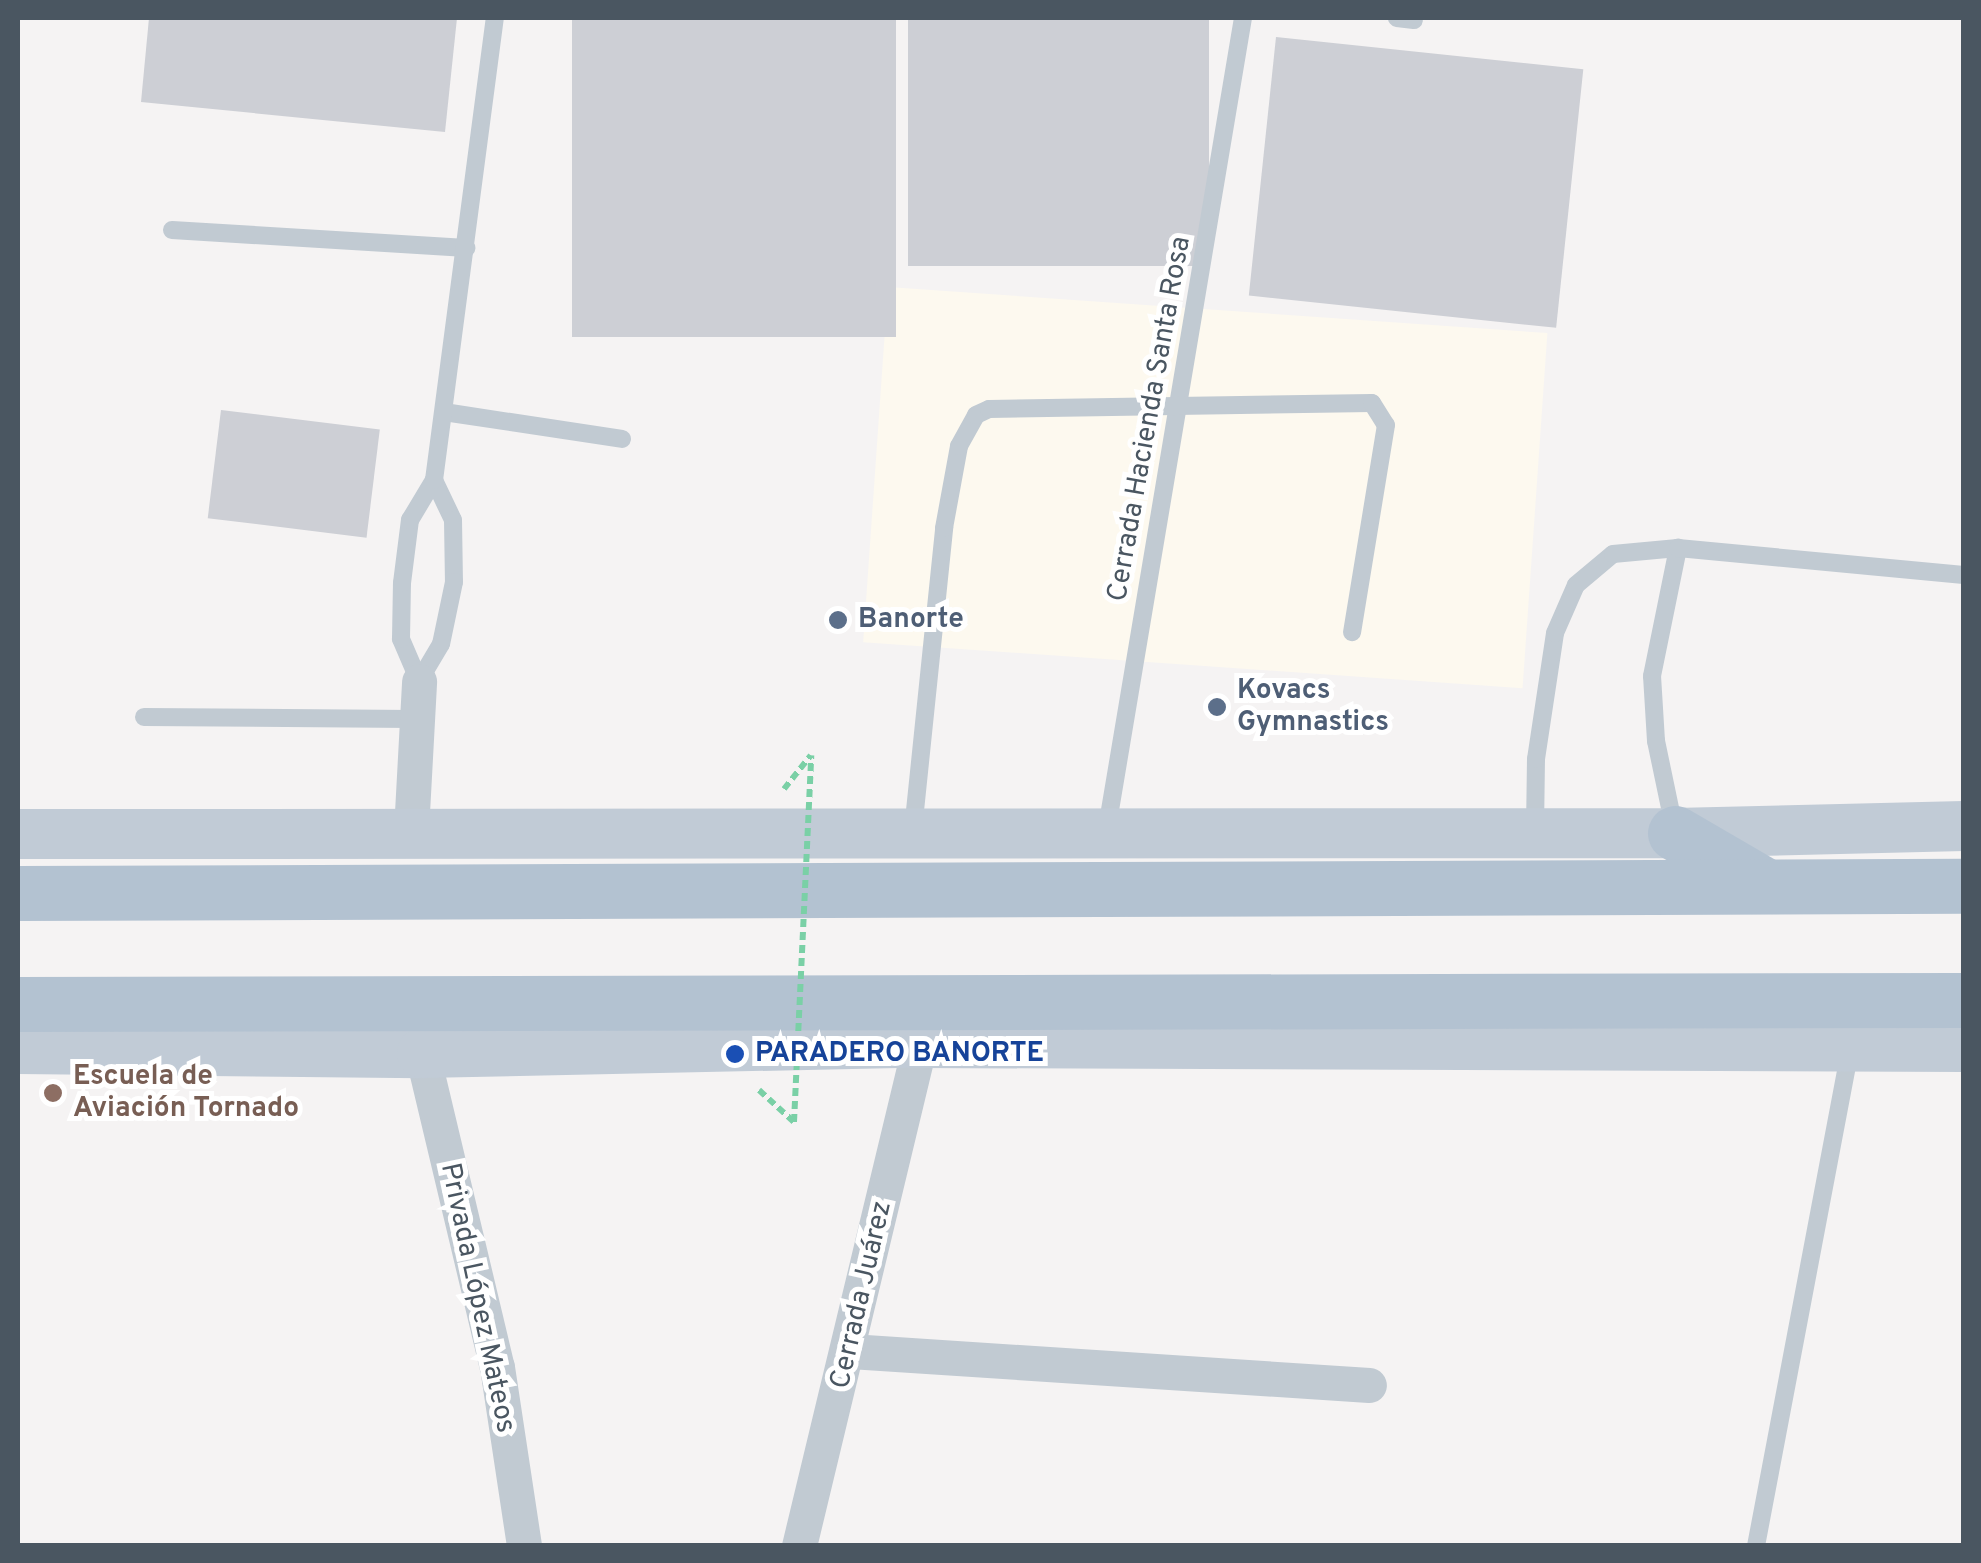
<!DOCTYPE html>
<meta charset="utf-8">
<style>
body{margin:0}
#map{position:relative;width:1981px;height:1563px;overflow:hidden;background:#f5f3f3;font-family:Overpass,sans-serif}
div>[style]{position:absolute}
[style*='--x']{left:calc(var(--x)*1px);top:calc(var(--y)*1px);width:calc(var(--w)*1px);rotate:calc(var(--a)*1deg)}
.commercial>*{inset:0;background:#fdf9ef;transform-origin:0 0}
.building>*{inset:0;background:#cdcfd5;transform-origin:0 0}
.path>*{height:6px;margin-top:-3px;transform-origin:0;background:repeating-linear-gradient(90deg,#7ad0a6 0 8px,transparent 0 13px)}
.lane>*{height:18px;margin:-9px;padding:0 9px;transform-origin:9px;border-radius:9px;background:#c1cad2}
.street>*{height:35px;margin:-17.5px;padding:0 17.5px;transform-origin:17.5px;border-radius:17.5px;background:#c1cad2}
.secondary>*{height:50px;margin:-25px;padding:0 25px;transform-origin:25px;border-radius:25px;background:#c1cbd6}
.primary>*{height:55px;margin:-27.5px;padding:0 27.5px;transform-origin:27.5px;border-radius:27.5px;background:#b3c2d1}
.path-bridge>*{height:6px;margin-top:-3px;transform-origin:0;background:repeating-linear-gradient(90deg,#7ad0a6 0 8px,transparent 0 13px)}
.dots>*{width:28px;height:28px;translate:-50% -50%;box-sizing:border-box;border:5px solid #fff;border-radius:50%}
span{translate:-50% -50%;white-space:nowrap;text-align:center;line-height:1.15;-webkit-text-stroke:10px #fff;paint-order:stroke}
.street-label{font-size:28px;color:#4a5661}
.service-label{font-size:28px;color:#4e5e75;font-weight:700}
.left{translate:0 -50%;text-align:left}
.transit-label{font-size:28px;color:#164399;font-weight:700}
.education-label{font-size:28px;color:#785e54;font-weight:700}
.frame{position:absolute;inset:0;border:20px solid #4a5661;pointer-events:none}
</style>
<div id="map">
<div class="commercial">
<div style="left:888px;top:287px;width:661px;height:356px;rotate:4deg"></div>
</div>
<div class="building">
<div style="clip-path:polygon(149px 18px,457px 18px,445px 132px,141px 102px)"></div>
<div style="left:572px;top:18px;width:324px;height:319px"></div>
<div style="left:908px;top:18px;width:301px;height:248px"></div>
<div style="left:1276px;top:37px;width:309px;height:260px;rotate:6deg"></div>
<div style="left:221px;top:410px;width:160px;height:109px;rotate:7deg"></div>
</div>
<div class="path">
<div style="--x:784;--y:789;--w:43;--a:-51.5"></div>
<div style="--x:759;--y:1090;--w:47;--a:42.4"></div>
</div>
<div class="lane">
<div style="--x:1397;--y:18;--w:17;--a:7"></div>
<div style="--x:172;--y:230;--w:295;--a:3.5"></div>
<div style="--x:444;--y:412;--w:180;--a:8.6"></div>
<div style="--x:434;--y:480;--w:44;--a:64.6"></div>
<div style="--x:453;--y:520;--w:62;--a:89.1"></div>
<div style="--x:454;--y:582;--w:63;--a:101.8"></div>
<div style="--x:441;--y:644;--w:43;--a:120.7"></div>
<div style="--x:419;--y:681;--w:46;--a:-113.2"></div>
<div style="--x:401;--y:639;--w:56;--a:-89"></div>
<div style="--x:402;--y:583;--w:64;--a:-82.8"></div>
<div style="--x:410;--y:520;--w:47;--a:-59"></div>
<div style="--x:434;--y:480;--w:466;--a:-82.5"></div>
<div style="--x:144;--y:717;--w:269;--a:0.4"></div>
<div style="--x:1674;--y:827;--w:88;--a:-101.8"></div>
<div style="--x:1656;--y:741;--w:65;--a:-93.5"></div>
<div style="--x:1652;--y:676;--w:131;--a:-78.5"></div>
<div style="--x:1107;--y:828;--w:821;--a:-80.47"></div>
<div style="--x:913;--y:830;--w:304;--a:-84.1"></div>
<div style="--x:944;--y:528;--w:83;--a:-79.6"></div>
<div style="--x:959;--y:446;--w:35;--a:-61"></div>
<div style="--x:976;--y:415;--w:14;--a:-25"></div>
<div style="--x:989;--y:409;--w:383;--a:-0.9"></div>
<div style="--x:1372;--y:403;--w:26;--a:58"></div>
<div style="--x:1386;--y:425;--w:210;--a:99.3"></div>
<div style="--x:1535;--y:830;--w:71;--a:-89.2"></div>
<div style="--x:1536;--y:759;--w:127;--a:-81.4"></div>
<div style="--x:1555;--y:633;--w:52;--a:-66.4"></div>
<div style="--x:1576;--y:585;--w:48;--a:-40"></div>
<div style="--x:1613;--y:554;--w:65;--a:-5.3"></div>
<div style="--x:1678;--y:548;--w:287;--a:5.4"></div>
<div style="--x:1756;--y:1546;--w:505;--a:-79.27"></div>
</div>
<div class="street">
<div style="--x:411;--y:831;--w:150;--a:-86.9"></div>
<div style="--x:422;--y:1053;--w:323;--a:76.6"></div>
<div style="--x:497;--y:1367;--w:181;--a:81.4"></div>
<div style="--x:850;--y:1351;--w:520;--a:3.75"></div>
<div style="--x:799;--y:1546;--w:517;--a:-76.47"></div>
</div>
<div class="secondary">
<div style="--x:18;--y:834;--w:1657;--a:-0.03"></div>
<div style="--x:1675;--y:833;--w:289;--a:-1.4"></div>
<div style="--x:18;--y:1049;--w:404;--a:0.6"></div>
<div style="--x:422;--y:1053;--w:498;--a:-1.2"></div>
<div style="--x:920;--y:1043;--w:1044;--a:0.22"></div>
</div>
<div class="primary">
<div style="--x:1675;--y:833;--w:105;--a:30.2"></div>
<div style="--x:18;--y:893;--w:1946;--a:-0.21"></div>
<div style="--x:18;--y:1004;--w:1946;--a:-0.12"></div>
</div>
<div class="path-bridge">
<div style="--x:794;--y:1122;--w:367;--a:-87.3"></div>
</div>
<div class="dots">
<div style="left:838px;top:620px;background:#5c6f8a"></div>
<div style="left:1217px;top:707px;background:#5c6f8a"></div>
<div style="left:735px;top:1054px;background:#1a4fb4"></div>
<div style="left:53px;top:1093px;background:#8d6e63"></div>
</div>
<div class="street-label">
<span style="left:1150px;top:419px;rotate:-80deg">Cerrada Hacienda Santa Rosa</span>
<span style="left:862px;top:1295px;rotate:-77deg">Cerrada Juárez</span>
<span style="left:477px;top:1298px;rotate:78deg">Privada López Mateos</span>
</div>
<div class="service-label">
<span class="left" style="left:858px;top:620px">Banorte</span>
<span class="left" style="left:1237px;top:707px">Kovacs<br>Gymnastics</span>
</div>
<div class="transit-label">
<span class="left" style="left:755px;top:1054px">PARADERO BANORTE</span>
</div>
<div class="education-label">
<span class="left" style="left:73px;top:1093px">Escuela de<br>Aviación Tornado</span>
</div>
<div class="frame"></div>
</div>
